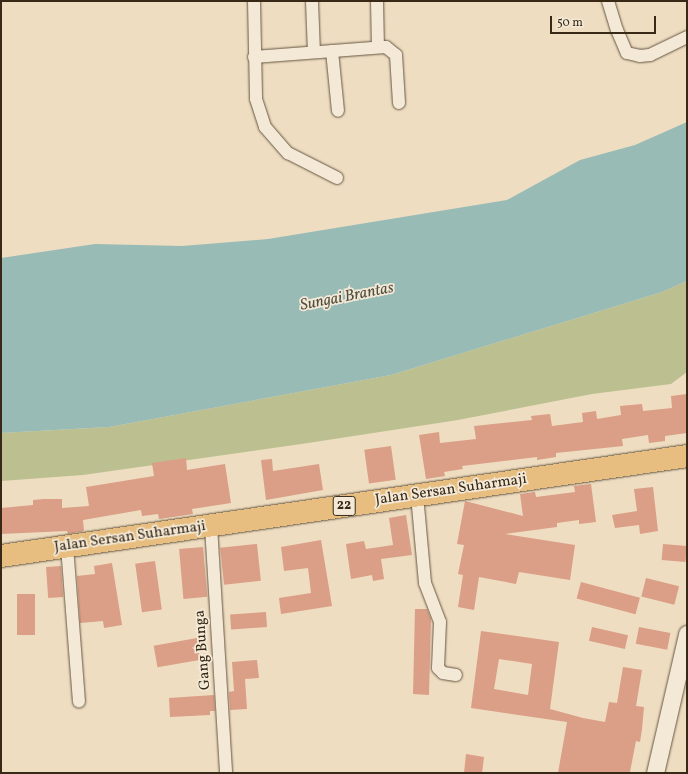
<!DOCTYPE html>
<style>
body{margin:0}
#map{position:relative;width:688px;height:774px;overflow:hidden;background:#eeddc1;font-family:Vollkorn,serif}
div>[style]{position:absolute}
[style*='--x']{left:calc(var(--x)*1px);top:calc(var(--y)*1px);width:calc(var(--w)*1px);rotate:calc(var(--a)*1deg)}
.green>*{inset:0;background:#bcc090}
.water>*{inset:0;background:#99bbb6}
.building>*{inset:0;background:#db9e86;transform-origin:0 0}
.roads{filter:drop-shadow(0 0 1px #655641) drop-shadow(0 0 1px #655641)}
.street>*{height:12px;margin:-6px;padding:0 6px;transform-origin:6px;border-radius:6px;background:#f4e9d7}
.secondary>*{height:17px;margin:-8.5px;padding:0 8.5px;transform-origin:8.5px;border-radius:8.5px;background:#f4e9d7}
.highway>*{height:22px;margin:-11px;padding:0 11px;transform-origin:11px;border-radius:11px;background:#e7be80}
span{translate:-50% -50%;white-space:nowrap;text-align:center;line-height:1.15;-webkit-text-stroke:3.5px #f4e9d7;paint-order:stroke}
.shield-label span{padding:1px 3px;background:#f4e9d7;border:1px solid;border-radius:3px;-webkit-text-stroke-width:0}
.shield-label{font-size:14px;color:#372916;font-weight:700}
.street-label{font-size:15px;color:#372916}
.water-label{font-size:16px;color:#504e3e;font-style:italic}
.frame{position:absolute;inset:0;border:2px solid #372916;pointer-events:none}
.scale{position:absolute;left:550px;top:16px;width:106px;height:18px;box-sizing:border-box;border:2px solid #372916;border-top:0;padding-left:5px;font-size:12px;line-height:14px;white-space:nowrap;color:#372916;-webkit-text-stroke:3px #f4e9d7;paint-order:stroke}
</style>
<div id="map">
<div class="green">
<div style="clip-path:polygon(687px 281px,687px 372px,671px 384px,592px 394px,458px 420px,308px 443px,83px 475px,1px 481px,1px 433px,109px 427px,391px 375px,662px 292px)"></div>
</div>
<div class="water">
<div style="clip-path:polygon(687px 122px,687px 281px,662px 292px,391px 375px,109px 427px,1px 433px,1px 258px,95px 244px,182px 246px,268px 239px,507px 200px,580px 160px,635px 145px)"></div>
</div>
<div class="building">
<div style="clip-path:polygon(687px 394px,687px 433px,665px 436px,665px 441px,649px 443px,648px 435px,622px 439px,623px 446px,556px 453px,556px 457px,537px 460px,537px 457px,462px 466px,463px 469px,444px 472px,445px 476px,426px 479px,419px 435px,439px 432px,440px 443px,476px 439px,474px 426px,532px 420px,531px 416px,550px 414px,552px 426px,583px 422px,582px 413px,596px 411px,597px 419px,621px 415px,620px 406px,642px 404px,643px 411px,672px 408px,671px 396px)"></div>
<div style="left:391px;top:446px;width:34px;height:27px;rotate:82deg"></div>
<div style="clip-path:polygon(186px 458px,187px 470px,225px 464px,231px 503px,192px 509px,193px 514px,159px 519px,158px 514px,142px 516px,141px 510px,83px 520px,84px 531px,68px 534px,67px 531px,1px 534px,1px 508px,33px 505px,33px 500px,44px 499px,62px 499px,62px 508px,89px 506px,86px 487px,154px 476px,152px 463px)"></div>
<div style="clip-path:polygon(272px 459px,273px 471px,319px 464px,323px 490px,266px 500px,261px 460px)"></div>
<div style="clip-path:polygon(591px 484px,596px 522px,579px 524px,579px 520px,557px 523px,557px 527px,505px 534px,575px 545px,570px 580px,519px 572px,516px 584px,479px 577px,474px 610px,458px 607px,463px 575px,458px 574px,464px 545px,457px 544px,465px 501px,523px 516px,520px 494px,535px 492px,536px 497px,575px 492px,574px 486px)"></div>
<div style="clip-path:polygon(653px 487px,658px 531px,640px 534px,639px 525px,615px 528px,612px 515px,637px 511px,634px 489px)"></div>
<div style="clip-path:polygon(406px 515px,412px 555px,381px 559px,384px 579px,373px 581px,372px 575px,351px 579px,346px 544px,364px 541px,366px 549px,393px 545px,389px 518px)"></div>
<div style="clip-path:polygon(321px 540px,332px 606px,281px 614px,279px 598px,311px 593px,308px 568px,284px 571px,281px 547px)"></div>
<div style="left:257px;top:544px;width:37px;height:37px;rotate:84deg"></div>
<div style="left:663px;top:544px;width:24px;height:16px;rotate:5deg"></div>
<div style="left:203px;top:547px;width:50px;height:24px;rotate:85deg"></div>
<div style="left:155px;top:561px;width:49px;height:20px;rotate:82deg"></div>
<div style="clip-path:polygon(112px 563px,122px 625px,104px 628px,103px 621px,80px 623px,77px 576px,95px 574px,94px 566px)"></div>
<div style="left:61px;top:566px;width:31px;height:15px;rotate:86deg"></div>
<div style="left:646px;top:578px;width:34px;height:19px;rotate:14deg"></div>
<div style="left:581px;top:582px;width:61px;height:17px;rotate:15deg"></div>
<div style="left:17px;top:594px;width:18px;height:41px"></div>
<div style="clip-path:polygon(415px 609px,427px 609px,431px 619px,429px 695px,413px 694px)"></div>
<div style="left:266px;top:612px;width:15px;height:36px;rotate:86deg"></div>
<div style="left:592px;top:627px;width:37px;height:14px;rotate:13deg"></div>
<div style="left:639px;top:627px;width:32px;height:17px;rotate:11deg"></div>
<div style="clip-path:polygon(evenodd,481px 631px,559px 642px,550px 709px,583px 718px,605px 722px,609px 702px,617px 703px,623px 667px,642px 670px,636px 706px,644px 707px,642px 729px,640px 742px,636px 741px,630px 772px,558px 773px,567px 722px,471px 708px,481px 631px,499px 659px,532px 664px,528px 695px,494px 689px,499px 659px)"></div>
<div style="left:197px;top:638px;width:22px;height:44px;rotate:80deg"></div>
<div style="clip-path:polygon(257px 660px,259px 678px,245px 679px,247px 709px,230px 710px,229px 692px,234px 691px,232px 662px)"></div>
<div style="clip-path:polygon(214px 695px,215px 711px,210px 711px,210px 715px,170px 717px,169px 698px)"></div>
<div style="clip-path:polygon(466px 754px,484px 757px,482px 773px,464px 773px)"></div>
</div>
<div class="roads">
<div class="street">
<div style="--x:254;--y:1;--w:98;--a:88.8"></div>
<div style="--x:256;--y:99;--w:29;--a:72"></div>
<div style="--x:265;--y:127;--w:35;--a:49"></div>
<div style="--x:288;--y:153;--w:55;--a:27"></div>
<div style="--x:312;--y:1;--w:51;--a:87.8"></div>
<div style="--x:377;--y:1;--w:46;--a:88.8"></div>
<div style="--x:608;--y:1;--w:30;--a:73"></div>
<div style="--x:617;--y:30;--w:25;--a:67"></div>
<div style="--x:627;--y:53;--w:13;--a:13"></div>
<div style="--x:640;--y:56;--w:10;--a:-6"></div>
<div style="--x:650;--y:55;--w:41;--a:-25.9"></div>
<div style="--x:332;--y:51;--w:60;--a:84.3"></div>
<div style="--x:254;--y:57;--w:132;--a:-4.3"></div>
<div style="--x:386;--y:47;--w:13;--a:39"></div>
<div style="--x:396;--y:55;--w:48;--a:86.4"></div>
<div style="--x:417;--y:495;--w:88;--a:84.8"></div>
<div style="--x:425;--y:583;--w:42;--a:69"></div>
<div style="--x:440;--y:622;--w:46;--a:92.5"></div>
<div style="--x:438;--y:668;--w:7;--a:45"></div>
<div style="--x:443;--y:673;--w:13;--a:9"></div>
<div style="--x:211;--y:526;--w:247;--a:86.5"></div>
<div style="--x:67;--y:546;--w:156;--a:85.6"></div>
</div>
<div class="secondary">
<div style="--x:655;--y:773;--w:143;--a:-77"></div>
</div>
<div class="highway">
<div style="--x:1;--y:556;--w:693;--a:-8.29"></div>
</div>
</div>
<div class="shield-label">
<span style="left:344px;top:506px">22</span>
</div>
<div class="street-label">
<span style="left:451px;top:490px;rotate:-8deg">Jalan Sersan Suharmaji</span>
<span style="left:130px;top:537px;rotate:-8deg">Jalan Sersan Suharmaji</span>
<span style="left:203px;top:650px;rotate:-94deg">Gang Bunga</span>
</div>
<div class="water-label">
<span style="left:347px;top:297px;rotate:-11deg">Sungai Brantas</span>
</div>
<div class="frame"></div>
<div class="scale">50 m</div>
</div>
